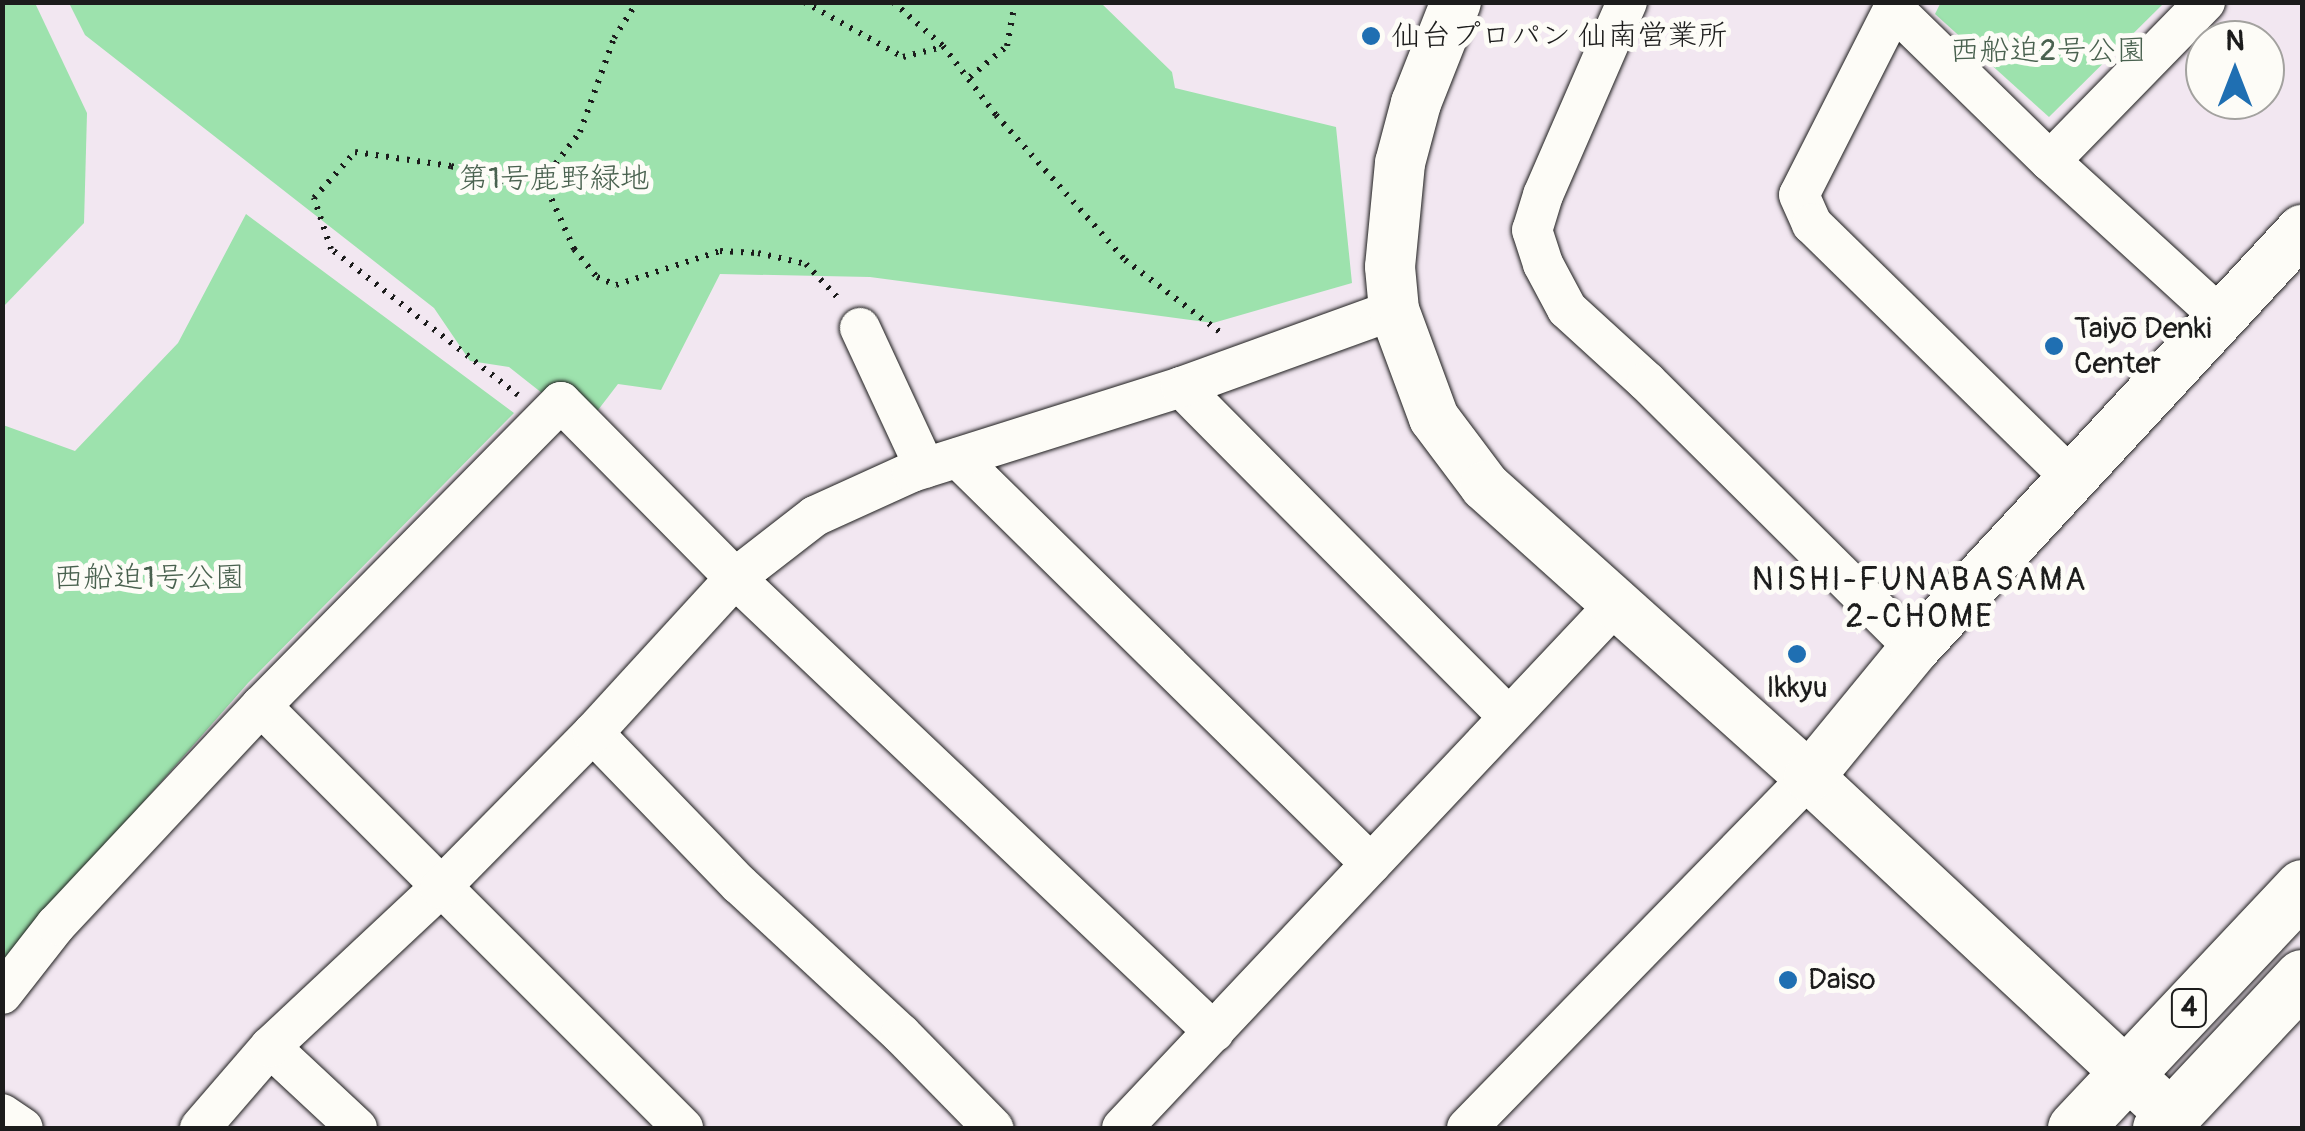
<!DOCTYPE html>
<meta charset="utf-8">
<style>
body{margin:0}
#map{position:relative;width:2305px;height:1131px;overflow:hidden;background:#f2e7f1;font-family:Pangolin,"Klee One",sans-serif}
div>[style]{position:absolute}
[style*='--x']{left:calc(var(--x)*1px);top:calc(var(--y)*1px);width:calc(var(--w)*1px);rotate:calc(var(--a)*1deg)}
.green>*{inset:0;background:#9de2ad}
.path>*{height:6px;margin-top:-3px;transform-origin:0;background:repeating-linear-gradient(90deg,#1c1c1c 0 2.5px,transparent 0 10.5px)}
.roads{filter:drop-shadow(0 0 2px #1c1c1c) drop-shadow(0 0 2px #1c1c1c)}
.minor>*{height:40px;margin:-20px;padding:0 20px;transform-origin:20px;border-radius:20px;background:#fdfcf7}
.tertiary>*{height:50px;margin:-25px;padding:0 25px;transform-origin:25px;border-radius:25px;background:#fdfcf7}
.trunk>*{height:55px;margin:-27.5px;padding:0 27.5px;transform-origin:27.5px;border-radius:27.5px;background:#fdfcf7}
.dots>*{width:28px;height:28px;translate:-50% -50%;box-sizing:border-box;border:5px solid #fdfcf7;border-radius:50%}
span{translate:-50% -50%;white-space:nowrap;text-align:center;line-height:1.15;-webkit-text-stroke:10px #fdfcf7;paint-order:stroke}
.shield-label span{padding:2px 8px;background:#fdfcf7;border:2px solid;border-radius:8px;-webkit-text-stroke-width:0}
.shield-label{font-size:28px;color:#1c1c1c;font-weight:700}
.poi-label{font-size:30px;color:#1c1c1c}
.left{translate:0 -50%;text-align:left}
.park-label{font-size:30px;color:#49614f}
.neighbourhood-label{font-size:32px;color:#1c1c1c;letter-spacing:2.5px}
.frame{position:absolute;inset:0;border:5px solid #1c1c1c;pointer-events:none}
.north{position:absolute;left:2185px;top:20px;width:100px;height:100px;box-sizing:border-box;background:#fdfcf7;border:2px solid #a3a29f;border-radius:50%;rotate:0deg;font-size:28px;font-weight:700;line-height:40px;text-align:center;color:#1c1c1c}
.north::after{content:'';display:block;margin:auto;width:35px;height:45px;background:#1f6fb2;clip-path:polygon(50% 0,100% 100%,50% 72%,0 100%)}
</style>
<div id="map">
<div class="green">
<div style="clip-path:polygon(3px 2px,35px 3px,87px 113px,84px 223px,3px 307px)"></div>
<div style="clip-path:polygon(1941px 2px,2164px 2px,2164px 3px,2049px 117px,1935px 14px)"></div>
<div style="clip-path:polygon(69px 3px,1101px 3px,1172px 72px,1175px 88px,1336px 127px,1352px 283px,1213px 323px,870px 277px,720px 274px,661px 390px,618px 384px,585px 427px,509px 367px,470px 361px,434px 308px,85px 35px)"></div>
<div style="clip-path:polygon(246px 214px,514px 413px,248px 683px,3px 962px,3px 425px,75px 451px,178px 343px)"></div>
</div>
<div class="path">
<div style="--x:804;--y:2;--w:113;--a:29.1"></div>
<div style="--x:903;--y:57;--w:40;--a:-14.4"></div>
<div style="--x:893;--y:2;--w:67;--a:41.3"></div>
<div style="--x:943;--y:46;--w:87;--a:52.5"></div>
<div style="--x:996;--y:115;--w:194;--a:48.3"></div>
<div style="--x:1125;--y:260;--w:121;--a:37.2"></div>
<div style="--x:970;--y:77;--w:48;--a:-40"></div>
<div style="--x:1007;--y:46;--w:45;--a:-79.7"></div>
<div style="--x:543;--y:180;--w:76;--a:65.8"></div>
<div style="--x:574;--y:249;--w:36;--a:51"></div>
<div style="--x:597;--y:277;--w:21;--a:23"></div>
<div style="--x:616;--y:285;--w:109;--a:-18.1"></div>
<div style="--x:720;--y:251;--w:38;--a:3"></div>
<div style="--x:758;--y:253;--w:49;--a:12.9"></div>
<div style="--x:806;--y:264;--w:48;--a:46.7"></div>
<div style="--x:518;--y:395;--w:237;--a:-142"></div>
<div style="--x:331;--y:249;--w:54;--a:-108.4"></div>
<div style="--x:314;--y:198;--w:62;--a:-48.3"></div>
<div style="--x:355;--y:152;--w:97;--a:8.3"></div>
<div style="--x:451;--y:166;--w:65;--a:16.2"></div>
<div style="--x:513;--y:184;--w:30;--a:-8"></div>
<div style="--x:543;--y:180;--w:61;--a:-52.4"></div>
<div style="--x:580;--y:132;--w:100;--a:-70.1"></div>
<div style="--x:614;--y:38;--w:43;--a:-57.4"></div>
</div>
<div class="roads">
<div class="minor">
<div style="--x:1627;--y:2;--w:210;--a:113.5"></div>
<div style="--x:1543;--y:195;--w:37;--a:107"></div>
<div style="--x:1532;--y:230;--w:36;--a:72"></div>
<div style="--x:1543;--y:264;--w:51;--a:61.9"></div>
<div style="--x:1567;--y:309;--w:108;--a:42.4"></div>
<div style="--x:1647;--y:382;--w:378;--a:44.8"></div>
<div style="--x:1897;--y:2;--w:216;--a:116.9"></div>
<div style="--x:1799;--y:195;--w:32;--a:66"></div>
<div style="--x:1812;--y:224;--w:361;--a:44.4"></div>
<div style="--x:1894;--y:9;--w:218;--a:44.3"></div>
<div style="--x:2050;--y:161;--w:231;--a:42.4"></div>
<div style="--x:2050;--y:161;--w:222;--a:-45.7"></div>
<div style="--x:860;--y:328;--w:154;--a:65.1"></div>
<div style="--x:1181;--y:387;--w:465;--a:45.2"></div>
<div style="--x:958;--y:458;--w:579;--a:44.51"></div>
<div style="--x:261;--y:706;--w:597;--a:45"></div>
<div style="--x:593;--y:733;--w:211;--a:46"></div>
<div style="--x:740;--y:885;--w:219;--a:42.8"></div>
<div style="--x:901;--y:1034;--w:132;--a:45.6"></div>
<div style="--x:2;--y:994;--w:88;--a:-52"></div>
<div style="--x:56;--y:925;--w:300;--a:-46.9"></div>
<div style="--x:261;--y:706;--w:427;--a:-45.4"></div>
<div style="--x:561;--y:402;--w:247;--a:45.3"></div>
<div style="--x:735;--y:578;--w:660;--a:43.47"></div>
<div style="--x:270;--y:1047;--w:119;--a:43"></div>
<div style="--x:2;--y:1114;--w:25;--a:34"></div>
<div style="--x:200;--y:1128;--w:107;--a:-49.2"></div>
<div style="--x:270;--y:1047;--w:233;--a:-43.1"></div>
<div style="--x:440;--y:888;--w:218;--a:-45.4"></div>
<div style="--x:593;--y:733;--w:210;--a:-47.5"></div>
<div style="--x:735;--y:578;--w:101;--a:-37.8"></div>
<div style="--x:815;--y:516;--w:107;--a:-24.4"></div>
<div style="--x:912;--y:472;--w:282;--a:-17.5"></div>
<div style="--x:1181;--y:387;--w:226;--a:-19.9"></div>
<div style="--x:1122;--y:1128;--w:720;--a:-46.69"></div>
<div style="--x:1467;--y:1128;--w:490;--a:-45.7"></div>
</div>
<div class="tertiary">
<div style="--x:1456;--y:2;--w:109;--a:111.6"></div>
<div style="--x:1416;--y:103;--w:62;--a:104.9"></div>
<div style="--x:1400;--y:163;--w:104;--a:95.5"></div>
<div style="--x:1390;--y:267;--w:43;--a:84.7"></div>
<div style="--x:1394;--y:310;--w:115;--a:69.7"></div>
<div style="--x:1434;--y:418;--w:85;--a:53.1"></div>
<div style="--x:1485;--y:486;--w:435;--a:41.9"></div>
<div style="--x:1809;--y:777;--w:497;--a:43"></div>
<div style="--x:1809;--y:777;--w:167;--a:-50.6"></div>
<div style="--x:1915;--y:648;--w:570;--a:-47.21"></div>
</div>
<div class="trunk">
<div style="--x:2075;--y:1128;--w:331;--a:-46.7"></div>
<div style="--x:2160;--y:1128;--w:207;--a:-46.8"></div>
</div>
</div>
<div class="dots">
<div style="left:1371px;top:36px;background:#1f6fb2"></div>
<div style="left:2054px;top:346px;background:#1f6fb2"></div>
<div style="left:1797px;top:654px;background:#1f6fb2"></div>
<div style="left:1788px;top:980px;background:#1f6fb2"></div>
</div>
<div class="shield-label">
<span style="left:2189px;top:1008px">4</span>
</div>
<div class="poi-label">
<span class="left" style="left:1391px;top:36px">仙台プロパン 仙南営業所</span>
<span class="left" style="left:2074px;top:346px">Taiyō Denki<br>Center</span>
<span style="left:1797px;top:688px">Ikkyu</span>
<span class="left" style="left:1808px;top:980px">Daiso</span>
</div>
<div class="park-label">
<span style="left:2048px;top:51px">西船迫2号公園</span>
<span style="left:554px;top:179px">第1号鹿野緑地</span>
<span style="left:149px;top:578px">西船迫1号公園</span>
</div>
<div class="neighbourhood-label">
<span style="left:1920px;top:599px">NISHI-FUNABASAMA<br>2-CHOME</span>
</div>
<div class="frame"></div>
<div class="north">N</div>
</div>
